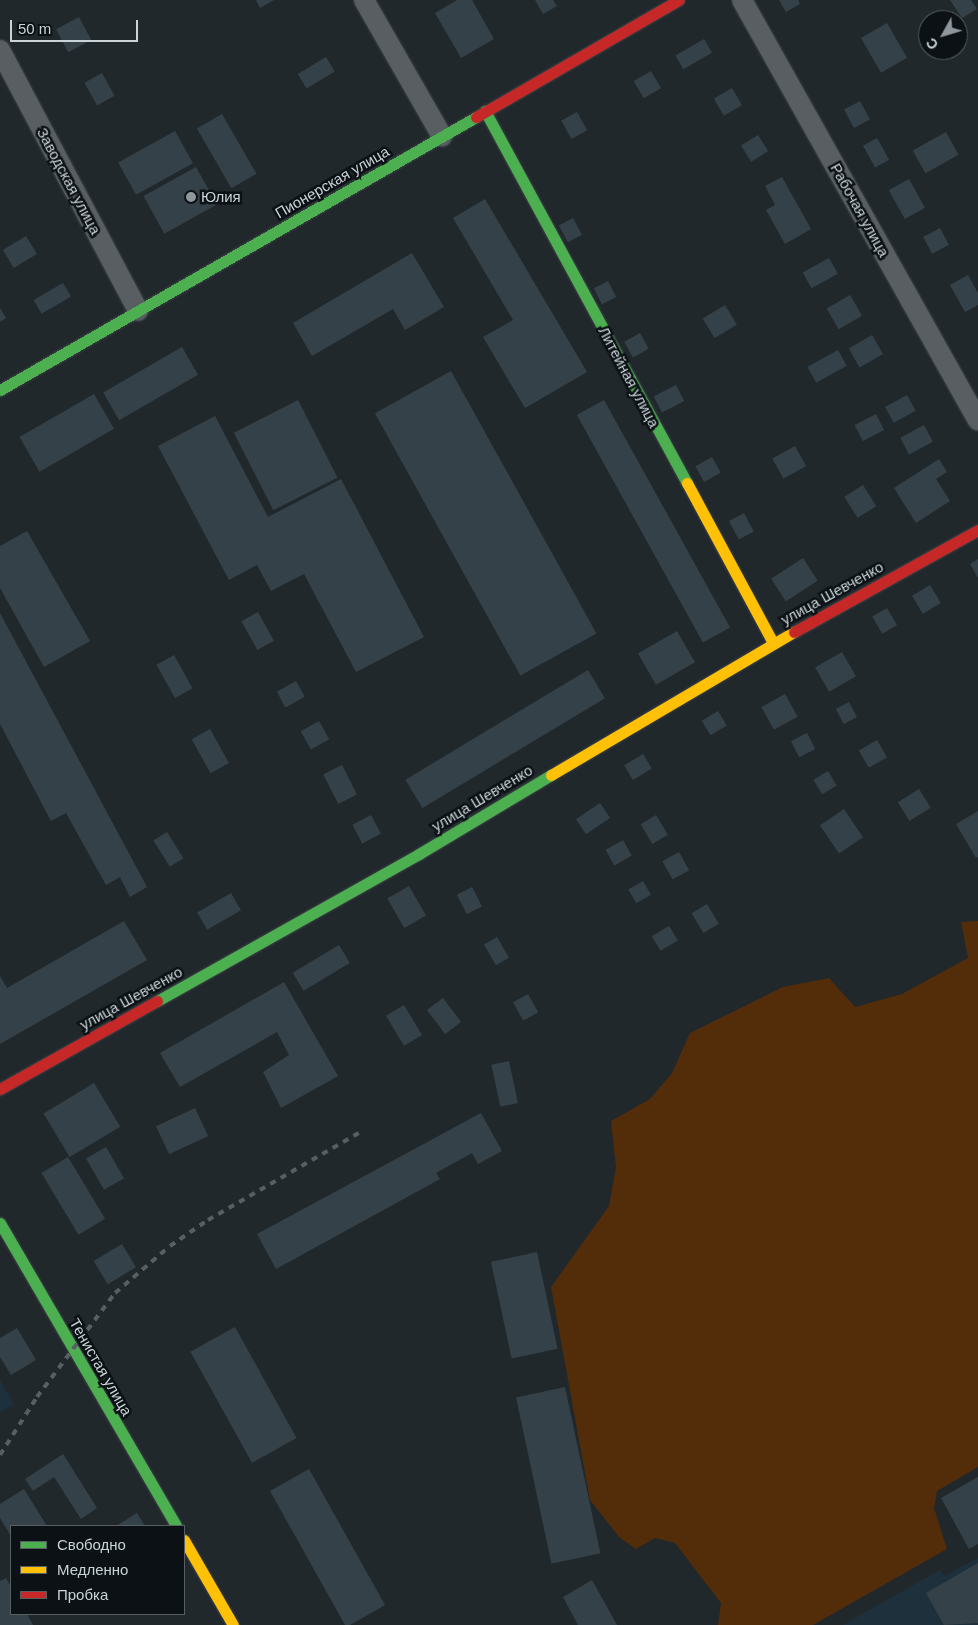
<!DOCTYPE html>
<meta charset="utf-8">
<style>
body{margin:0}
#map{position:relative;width:978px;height:1625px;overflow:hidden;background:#21282c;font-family:Arial,sans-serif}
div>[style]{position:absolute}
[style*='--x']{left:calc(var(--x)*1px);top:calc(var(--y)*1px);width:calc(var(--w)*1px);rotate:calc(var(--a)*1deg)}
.built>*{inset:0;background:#1e303b}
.green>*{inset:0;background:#532c09}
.building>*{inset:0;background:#354148;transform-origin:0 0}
.roads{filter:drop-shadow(0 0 1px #3d4347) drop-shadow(0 0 1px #3d4347)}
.street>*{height:20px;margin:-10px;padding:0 10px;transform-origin:10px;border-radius:10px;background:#585e62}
.fast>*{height:11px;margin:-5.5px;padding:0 5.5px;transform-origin:5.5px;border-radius:5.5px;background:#4caf50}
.slow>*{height:11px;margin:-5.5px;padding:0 5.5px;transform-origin:5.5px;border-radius:5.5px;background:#ffc107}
.jam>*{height:11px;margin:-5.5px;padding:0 5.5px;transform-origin:5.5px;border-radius:5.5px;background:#c62828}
.rail>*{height:4px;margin-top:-2px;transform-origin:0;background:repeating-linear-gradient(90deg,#595e62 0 6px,transparent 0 12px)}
.dots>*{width:14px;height:14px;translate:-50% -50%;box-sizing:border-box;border:2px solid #0b1114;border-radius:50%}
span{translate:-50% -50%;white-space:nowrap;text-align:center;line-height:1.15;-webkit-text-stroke:5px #0b1114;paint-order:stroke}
.street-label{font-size:15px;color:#cad3d8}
.poi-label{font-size:15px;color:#cad3d8}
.left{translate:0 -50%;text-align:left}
.legend{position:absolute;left:10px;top:1525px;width:175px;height:90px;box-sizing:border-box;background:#0b1114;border:1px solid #575f62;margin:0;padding:6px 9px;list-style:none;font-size:15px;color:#cad3d8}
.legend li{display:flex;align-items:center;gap:10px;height:25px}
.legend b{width:25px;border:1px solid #575f62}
.north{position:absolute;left:918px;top:10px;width:50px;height:50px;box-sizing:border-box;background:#0b1114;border:1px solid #575f62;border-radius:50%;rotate:231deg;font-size:14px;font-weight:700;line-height:20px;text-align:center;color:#cad3d8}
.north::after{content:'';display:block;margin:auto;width:18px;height:22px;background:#8f979c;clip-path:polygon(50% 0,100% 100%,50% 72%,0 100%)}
.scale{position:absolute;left:10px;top:20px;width:128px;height:22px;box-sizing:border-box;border:2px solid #cad3d8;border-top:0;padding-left:6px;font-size:15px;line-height:18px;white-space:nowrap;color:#cad3d8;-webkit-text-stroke:4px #0b1114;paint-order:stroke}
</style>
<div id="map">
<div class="built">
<div style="clip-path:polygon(0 1380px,14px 1404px,0 1412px)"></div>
<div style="clip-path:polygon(978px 1558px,978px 1625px,843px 1625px,940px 1570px,944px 1576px)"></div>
</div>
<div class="green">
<div style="clip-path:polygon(978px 921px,978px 1467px,937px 1491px,934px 1508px,947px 1549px,813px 1625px,718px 1625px,721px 1603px,675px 1543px,655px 1538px,636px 1549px,619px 1537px,590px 1500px,551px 1287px,609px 1206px,616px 1167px,611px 1121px,650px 1099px,672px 1073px,690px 1033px,783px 987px,829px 978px,855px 1007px,902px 994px,968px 958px,961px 922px)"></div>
</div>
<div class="building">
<div style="clip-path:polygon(256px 0,274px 0,260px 8px)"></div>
<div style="clip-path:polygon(457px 0,472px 0,494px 39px,461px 58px,435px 13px)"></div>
<div style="clip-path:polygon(535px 0,553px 0,557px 6px,543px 14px)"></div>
<div style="clip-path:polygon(779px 0,798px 0,800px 4px,786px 12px)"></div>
<div style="clip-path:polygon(950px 0,971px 0,977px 9px,962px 18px)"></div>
<div style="left:79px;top:17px;width:26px;height:26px;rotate:62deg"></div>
<div style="left:887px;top:23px;width:40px;height:30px;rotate:60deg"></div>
<div style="left:704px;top:39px;width:16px;height:33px;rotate:60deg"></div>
<div style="left:326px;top:57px;width:17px;height:33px;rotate:59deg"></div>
<div style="left:651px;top:71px;width:20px;height:20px;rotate:60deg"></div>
<div style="left:102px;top:73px;width:26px;height:20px;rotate:61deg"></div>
<div style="left:732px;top:88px;width:20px;height:21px;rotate:60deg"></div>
<div style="left:860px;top:101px;width:21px;height:18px;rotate:62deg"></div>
<div style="left:577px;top:112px;width:21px;height:18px;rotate:61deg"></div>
<div style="left:222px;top:114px;width:69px;height:29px;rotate:60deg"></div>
<div style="left:175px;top:131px;width:37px;height:65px;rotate:61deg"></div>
<div style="left:946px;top:132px;width:26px;height:38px;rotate:61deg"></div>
<div style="left:758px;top:135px;width:19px;height:20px;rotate:58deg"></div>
<div style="left:877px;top:138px;width:25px;height:16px;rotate:61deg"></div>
<div style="left:196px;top:167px;width:43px;height:60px;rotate:61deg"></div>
<div style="clip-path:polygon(782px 177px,811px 229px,785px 244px,766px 210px,775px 205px,765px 186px)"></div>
<div style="left:909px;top:179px;width:33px;height:23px;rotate:61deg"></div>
<div style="clip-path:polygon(485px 199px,587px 372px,525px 408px,483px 337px,513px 320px,453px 218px)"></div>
<div style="left:573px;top:218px;width:19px;height:16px;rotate:62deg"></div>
<div style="left:940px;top:228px;width:19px;height:19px;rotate:62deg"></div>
<div style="left:26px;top:236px;width:21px;height:27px;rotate:59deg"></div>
<div style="clip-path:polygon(412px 253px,444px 307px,405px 330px,393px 309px,312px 356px,293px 323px)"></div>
<div style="left:829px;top:258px;width:18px;height:30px;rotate:61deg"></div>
<div style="clip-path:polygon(968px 275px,978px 293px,978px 305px,965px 312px,950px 285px)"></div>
<div style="left:608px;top:281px;width:18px;height:16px;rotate:63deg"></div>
<div style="left:63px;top:283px;width:16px;height:34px;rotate:60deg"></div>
<div style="left:850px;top:295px;width:24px;height:27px;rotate:60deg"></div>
<div style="left:725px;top:305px;width:23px;height:26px;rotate:59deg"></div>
<div style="clip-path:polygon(0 308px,6px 318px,0 322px)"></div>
<div style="left:640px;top:333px;width:18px;height:18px;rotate:61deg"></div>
<div style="left:872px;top:335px;width:22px;height:27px;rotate:60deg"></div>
<div style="left:182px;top:347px;width:32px;height:91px;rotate:60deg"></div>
<div style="left:838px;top:350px;width:18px;height:35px;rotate:61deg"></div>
<div style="left:451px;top:371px;width:300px;height:87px;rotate:61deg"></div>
<div style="left:676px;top:385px;width:18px;height:25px;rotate:63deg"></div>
<div style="left:94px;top:394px;width:40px;height:86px;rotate:60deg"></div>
<div style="left:907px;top:395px;width:18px;height:25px;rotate:61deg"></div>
<div style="left:298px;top:400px;width:87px;height:72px;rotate:63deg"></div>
<div style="left:604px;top:400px;width:260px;height:31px;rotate:61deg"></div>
<div style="left:876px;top:414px;width:18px;height:24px;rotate:63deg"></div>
<div style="clip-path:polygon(215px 416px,268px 517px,341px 479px,424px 637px,356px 672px,304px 574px,271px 591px,257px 565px,229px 580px,158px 446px)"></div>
<div style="left:924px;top:425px;width:19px;height:27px;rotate:62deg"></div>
<div style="left:795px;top:446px;width:23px;height:26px;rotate:61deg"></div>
<div style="left:712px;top:457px;width:18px;height:19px;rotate:61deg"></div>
<div style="clip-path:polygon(939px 459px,947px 472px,936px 479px,950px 501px,916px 523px,894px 488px)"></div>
<div style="left:863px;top:485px;width:25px;height:22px;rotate:58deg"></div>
<div style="left:744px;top:513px;width:21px;height:17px;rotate:62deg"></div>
<div style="clip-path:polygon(27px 531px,90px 641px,44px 667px,0 588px,0 546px)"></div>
<div style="left:803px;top:558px;width:27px;height:38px;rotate:57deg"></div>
<div style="clip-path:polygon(978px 559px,978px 578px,970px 564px)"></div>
<div style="left:930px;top:585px;width:21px;height:21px;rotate:59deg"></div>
<div style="left:887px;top:608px;width:20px;height:17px;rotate:60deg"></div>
<div style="left:258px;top:612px;width:33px;height:19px;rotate:61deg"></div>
<div style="clip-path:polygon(0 613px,147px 887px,130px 897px,120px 877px,106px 885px,66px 813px,51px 821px,0 724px)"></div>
<div style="left:677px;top:631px;width:36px;height:45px;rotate:60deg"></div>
<div style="left:842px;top:652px;width:28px;height:31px;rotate:60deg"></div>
<div style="left:174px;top:655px;width:38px;height:20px;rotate:61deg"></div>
<div style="left:588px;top:670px;width:33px;height:213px;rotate:59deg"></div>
<div style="left:296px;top:681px;width:18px;height:22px;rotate:61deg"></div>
<div style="left:785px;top:694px;width:26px;height:27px;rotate:61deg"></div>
<div style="left:849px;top:702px;width:17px;height:15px;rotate:62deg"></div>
<div style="left:718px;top:711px;width:17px;height:19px;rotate:59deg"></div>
<div style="left:319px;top:721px;width:21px;height:21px;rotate:61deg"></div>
<div style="left:210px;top:729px;width:39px;height:21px;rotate:61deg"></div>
<div style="left:807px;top:733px;width:18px;height:18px;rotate:63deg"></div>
<div style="left:877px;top:740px;width:20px;height:21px;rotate:60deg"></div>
<div style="left:643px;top:754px;width:17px;height:22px;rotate:59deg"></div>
<div style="left:342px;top:765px;width:33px;height:21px;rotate:63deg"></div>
<div style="left:828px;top:771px;width:17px;height:17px;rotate:59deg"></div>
<div style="left:919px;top:789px;width:22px;height:25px;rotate:58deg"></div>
<div style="left:600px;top:803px;width:18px;height:29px;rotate:56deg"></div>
<div style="left:844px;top:809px;width:34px;height:29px;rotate:56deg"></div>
<div style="clip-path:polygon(978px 811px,978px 857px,976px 858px,956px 824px)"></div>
<div style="left:371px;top:815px;width:21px;height:21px;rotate:62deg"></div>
<div style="left:656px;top:815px;width:23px;height:18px;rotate:59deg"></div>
<div style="left:167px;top:832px;width:31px;height:16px;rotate:58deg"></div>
<div style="left:623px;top:840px;width:18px;height:20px;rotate:61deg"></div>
<div style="left:679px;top:852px;width:21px;height:19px;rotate:61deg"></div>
<div style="left:643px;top:881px;width:16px;height:17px;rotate:60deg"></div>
<div style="left:409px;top:886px;width:34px;height:25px;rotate:60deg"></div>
<div style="left:472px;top:887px;width:22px;height:17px;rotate:63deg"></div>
<div style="left:231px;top:893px;width:20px;height:39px;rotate:60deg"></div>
<div style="left:707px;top:904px;width:23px;height:18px;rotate:59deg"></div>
<div style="clip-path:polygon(124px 921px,147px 960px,0 1044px,0 976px,7px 988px)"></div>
<div style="left:669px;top:926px;width:17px;height:20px;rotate:59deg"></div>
<div style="left:497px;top:937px;width:24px;height:15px;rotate:60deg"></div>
<div style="left:339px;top:945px;width:21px;height:54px;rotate:59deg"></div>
<div style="clip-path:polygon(284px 982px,338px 1076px,281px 1108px,263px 1072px,289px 1055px,277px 1032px,180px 1087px,160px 1053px)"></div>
<div style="left:528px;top:994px;width:21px;height:17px;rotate:61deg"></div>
<div style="left:443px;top:998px;width:30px;height:20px;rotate:53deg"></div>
<div style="left:404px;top:1005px;width:35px;height:21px;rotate:59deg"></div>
<div style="left:509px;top:1061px;width:43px;height:18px;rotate:78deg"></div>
<div style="left:94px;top:1083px;width:51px;height:59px;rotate:59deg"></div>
<div style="left:195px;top:1108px;width:31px;height:43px;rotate:65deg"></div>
<div style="clip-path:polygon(481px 1113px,502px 1151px,478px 1164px,472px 1153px,436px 1173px,440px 1179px,276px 1269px,257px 1234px)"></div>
<div style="left:106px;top:1147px;width:36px;height:23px;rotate:60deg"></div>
<div style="left:68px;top:1157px;width:72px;height:31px;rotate:59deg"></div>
<div style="left:122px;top:1244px;width:27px;height:33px;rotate:59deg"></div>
<div style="left:537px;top:1252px;width:99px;height:47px;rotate:78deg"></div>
<div style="left:235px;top:1327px;width:127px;height:51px;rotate:61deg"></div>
<div style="clip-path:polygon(17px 1328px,36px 1360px,11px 1375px,0 1357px,0 1338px)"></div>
<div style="left:565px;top:1387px;width:170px;height:50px;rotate:78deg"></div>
<div style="clip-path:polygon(63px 1454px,97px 1508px,81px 1519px,54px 1477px,33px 1491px,25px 1479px)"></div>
<div style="clip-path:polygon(309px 1469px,385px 1605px,350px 1625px,345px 1625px,270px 1491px)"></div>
<div style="clip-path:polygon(978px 1477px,978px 1544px,969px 1549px,941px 1498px)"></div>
<div style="clip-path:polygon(24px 1489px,47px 1526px,11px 1526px,11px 1536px,0 1518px,0 1504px)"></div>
<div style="clip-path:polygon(137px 1513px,145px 1526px,116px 1526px)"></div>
<div style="clip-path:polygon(978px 1563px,978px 1623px,944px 1625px,926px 1593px)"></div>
<div style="clip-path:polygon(6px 1578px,11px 1587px,11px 1614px,27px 1614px,33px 1625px,0 1625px,0 1581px)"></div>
<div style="clip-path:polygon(592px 1580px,617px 1625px,578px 1625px,563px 1597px)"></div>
</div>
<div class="roads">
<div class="street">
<div style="--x:364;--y:0;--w:157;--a:60.2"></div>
<div style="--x:742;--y:0;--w:482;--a:60.7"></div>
<div style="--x:0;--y:50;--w:295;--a:62.1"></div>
</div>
<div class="fast">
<div style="--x:485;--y:111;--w:423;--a:61.5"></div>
<div style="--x:0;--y:390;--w:549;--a:-29.84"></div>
<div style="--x:157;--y:1001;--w:300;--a:-29.3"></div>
<div style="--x:419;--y:854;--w:154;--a:-30.9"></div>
<div style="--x:0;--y:1223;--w:350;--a:59.8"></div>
</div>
<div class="slow">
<div style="--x:687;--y:483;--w:182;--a:61.7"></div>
<div style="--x:551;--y:775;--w:282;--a:-30.5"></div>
<div style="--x:184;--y:1540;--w:98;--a:60"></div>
</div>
<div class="jam">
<div style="--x:476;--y:117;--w:234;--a:-30"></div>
<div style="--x:794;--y:632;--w:210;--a:-29"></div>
<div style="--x:0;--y:1089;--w:180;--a:-29.3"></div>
</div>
</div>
<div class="rail">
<div style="--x:0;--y:1455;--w:69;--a:-57.5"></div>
<div style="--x:37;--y:1397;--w:130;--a:-53.1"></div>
<div style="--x:115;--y:1293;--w:72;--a:-40.5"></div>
<div style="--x:170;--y:1246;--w:46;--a:-34.4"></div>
<div style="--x:208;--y:1220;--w:180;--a:-30"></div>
</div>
<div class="dots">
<div style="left:191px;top:197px;background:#8f979c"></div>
</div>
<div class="street-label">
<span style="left:69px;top:181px;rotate:62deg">Заводская улица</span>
<span style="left:332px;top:182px;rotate:-30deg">Пионерская улица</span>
<span style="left:860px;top:210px;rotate:61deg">Рабочая улица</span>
<span style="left:629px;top:377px;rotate:62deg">Литейная улица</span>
<span style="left:832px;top:593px;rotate:-29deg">улица Шевченко</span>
<span style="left:482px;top:798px;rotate:-31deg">улица Шевченко</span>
<span style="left:131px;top:998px;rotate:-29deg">улица Шевченко</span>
<span style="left:101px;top:1367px;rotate:60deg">Тенистая улица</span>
</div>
<div class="poi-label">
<span class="left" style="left:201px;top:197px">Юлия</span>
</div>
<ul class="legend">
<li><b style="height:6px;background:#4caf50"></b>Свободно</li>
<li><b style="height:6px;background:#ffc107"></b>Медленно</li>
<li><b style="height:6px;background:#c62828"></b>Пробка</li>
</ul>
<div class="north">С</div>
<div class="scale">50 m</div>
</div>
